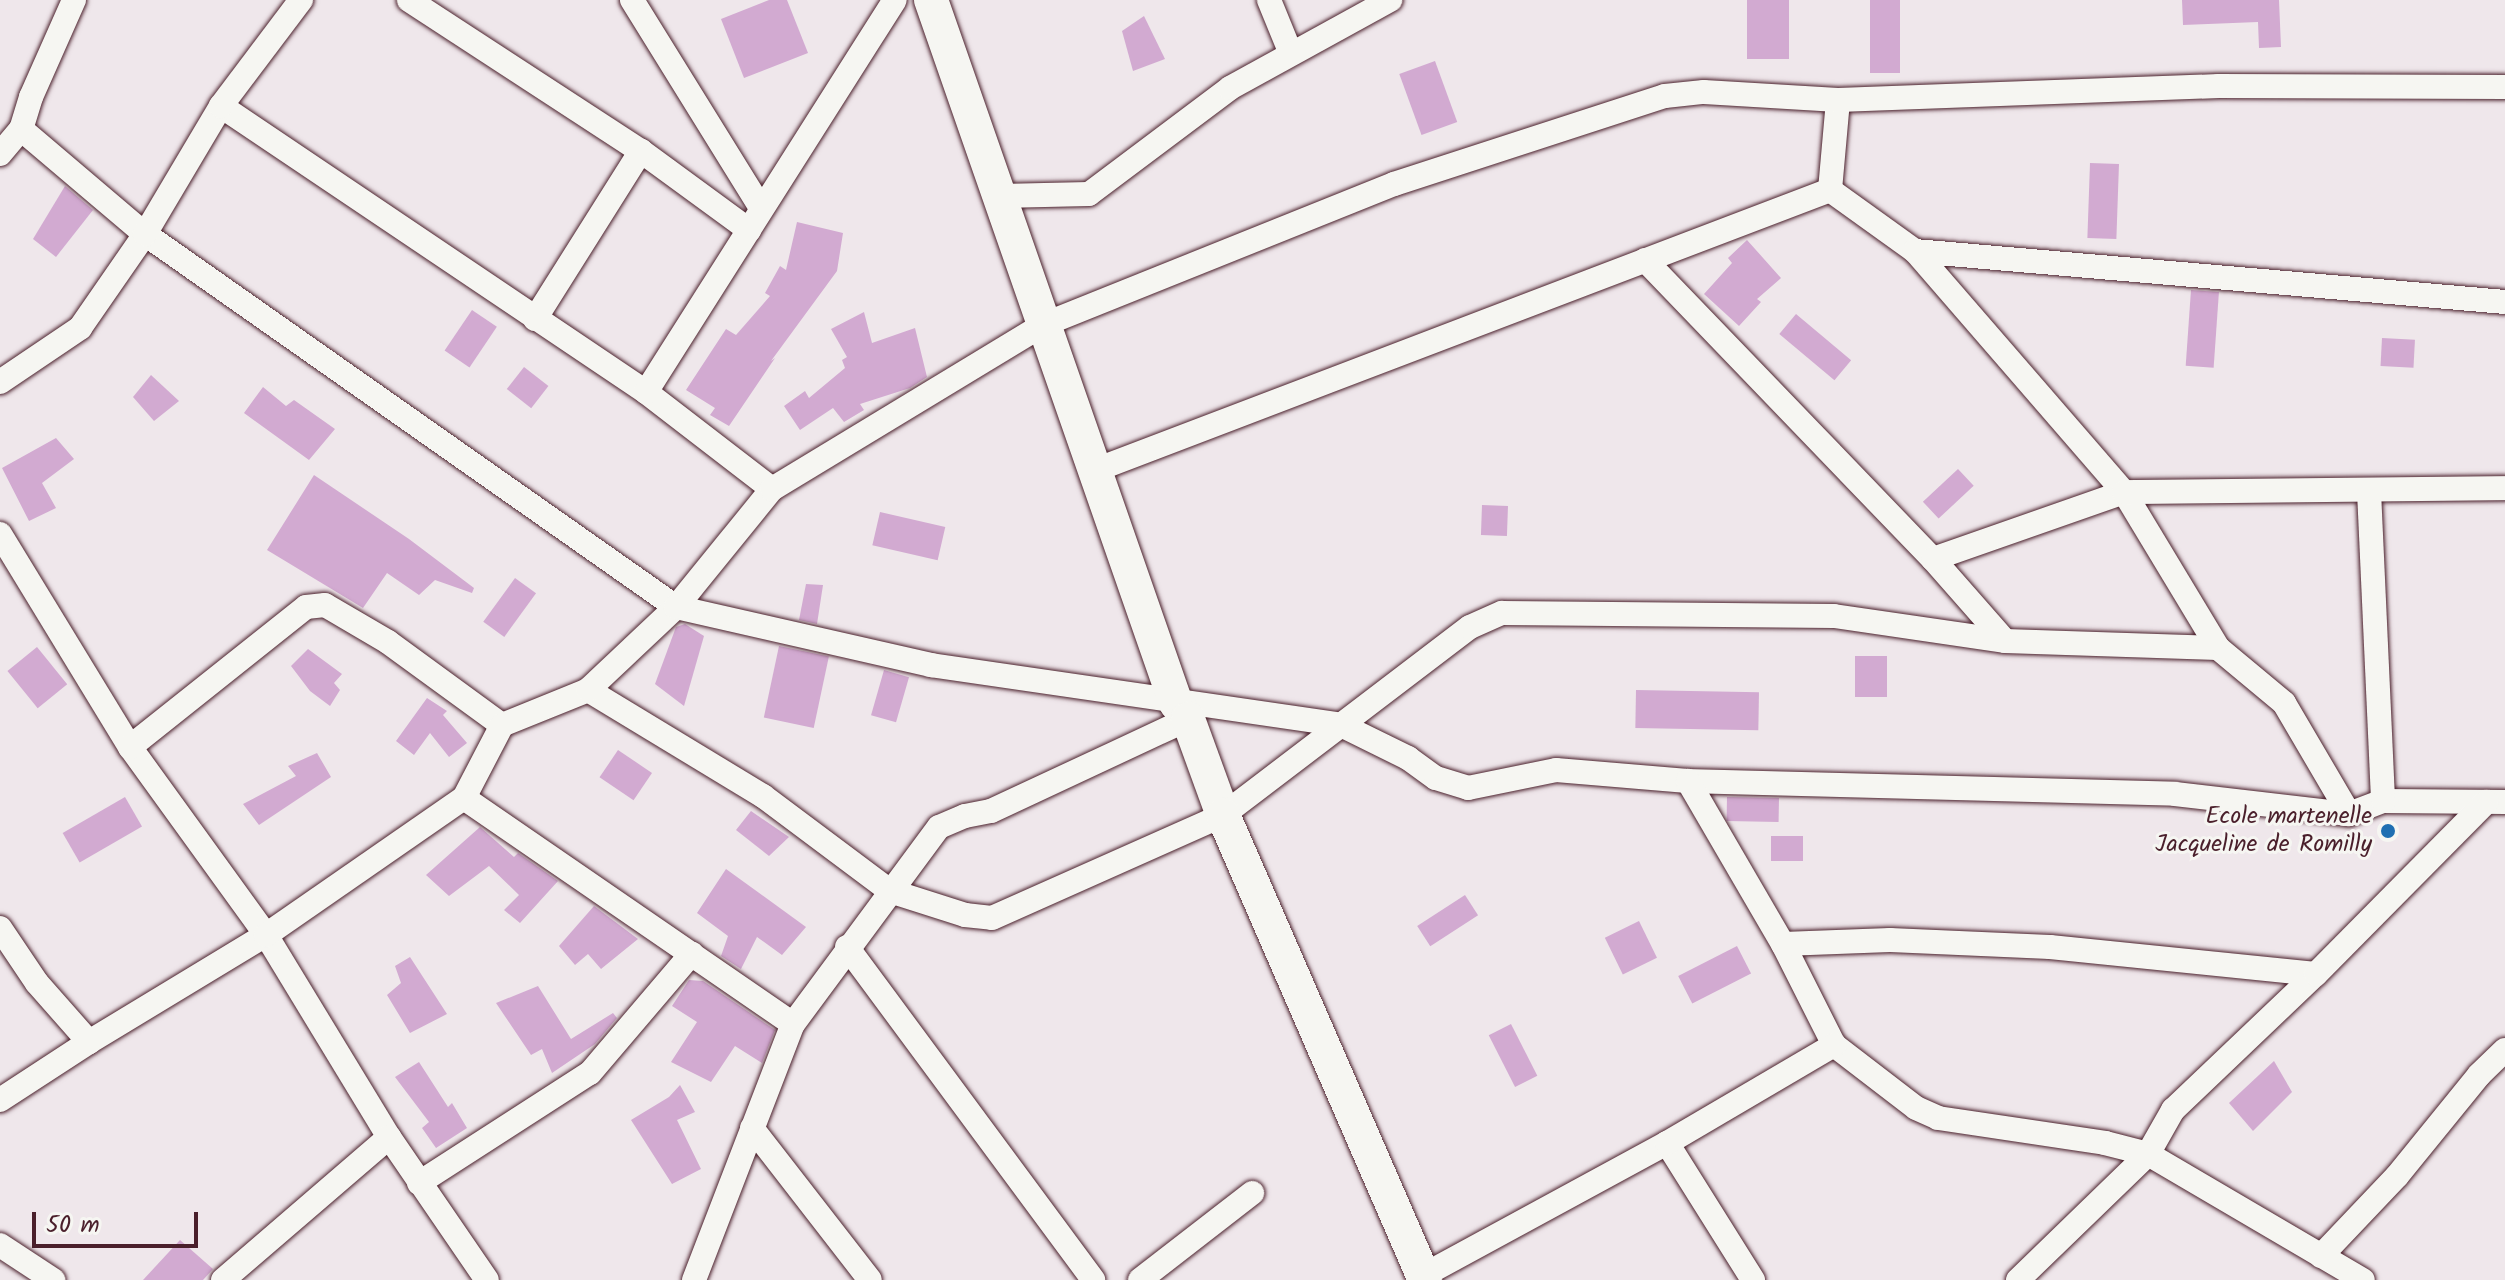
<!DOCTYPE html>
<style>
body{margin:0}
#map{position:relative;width:2505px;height:1280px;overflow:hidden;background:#efe7eb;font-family:Kalam,sans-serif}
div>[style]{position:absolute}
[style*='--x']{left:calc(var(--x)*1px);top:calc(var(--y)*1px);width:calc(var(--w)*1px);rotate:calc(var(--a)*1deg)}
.building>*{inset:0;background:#d2aad1;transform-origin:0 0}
.roads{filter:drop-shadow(0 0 2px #4a1f2b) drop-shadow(0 0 2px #4a1f2b)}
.street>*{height:24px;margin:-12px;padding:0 12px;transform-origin:12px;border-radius:12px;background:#f6f6f2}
.secondary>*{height:34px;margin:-17px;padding:0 17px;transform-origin:17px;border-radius:17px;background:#f6f6f2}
.dots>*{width:22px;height:22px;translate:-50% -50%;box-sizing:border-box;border:4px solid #f6f6f2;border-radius:50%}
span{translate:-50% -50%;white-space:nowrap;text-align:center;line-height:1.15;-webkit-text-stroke:6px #f6f6f2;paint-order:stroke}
.poi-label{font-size:24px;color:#4a1f2b}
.right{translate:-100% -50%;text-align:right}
.scale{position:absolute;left:32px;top:1212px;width:166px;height:36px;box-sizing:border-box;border:4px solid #4a1f2b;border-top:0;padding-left:10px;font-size:24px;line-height:28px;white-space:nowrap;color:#4a1f2b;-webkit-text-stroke:6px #f6f6f2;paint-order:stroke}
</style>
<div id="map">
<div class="building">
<div style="clip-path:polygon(769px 0,787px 0,808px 53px,744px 78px,721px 19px)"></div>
<div style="left:1747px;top:0;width:42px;height:59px"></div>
<div style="left:1870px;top:0;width:30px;height:73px"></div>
<div style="clip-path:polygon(2182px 0,2279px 0,2281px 47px,2259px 48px,2258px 22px,2183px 25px)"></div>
<div style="clip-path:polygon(1144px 16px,1165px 59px,1133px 71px,1122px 31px)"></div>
<div style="left:1435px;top:61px;width:65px;height:38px;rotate:70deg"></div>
<div style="left:2090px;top:163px;width:29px;height:75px;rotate:2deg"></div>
<div style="clip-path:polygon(65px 186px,93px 210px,56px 257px,33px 239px)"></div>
<div style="clip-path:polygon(797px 222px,843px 233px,837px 271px,771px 361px,775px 358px,729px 426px,710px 415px,715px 408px,686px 390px,726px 329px,736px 335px,770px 296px,765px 293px,780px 266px,786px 270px)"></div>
<div style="clip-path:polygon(1747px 240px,1781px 278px,1757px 299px,1761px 302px,1739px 326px,1704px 294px,1732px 263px,1728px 258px)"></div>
<div style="left:2191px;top:290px;width:28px;height:76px;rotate:4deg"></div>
<div style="left:472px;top:310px;width:30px;height:49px;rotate:34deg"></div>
<div style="clip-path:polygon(864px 312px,872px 343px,915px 328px,927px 377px,910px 388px,860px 404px,864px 410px,844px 422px,833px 408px,800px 430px,784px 406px,805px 391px,809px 398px,845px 368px,842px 360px,847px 357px,831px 329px)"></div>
<div style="left:1796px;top:314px;width:72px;height:26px;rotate:40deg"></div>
<div style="left:2382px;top:338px;width:33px;height:28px;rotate:3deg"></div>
<div style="left:524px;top:367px;width:31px;height:28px;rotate:38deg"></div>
<div style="clip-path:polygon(151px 375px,179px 401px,154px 421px,133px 397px)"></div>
<div style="clip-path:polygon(263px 387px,286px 406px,294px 400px,335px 429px,309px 460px,244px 413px)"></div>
<div style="clip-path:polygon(56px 438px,74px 459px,42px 483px,56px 508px,29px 521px,2px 468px)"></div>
<div style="left:1958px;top:469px;width:23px;height:48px;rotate:47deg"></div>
<div style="clip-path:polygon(314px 475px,409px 539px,474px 588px,472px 593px,435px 580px,419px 595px,387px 573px,363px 608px,267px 550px)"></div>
<div style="left:1482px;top:505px;width:26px;height:30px;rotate:2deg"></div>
<div style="left:880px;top:512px;width:67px;height:34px;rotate:13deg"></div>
<div style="left:515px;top:578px;width:26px;height:54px;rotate:36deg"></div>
<div style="clip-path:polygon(806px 584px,823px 585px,817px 624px,799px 620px)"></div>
<div style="clip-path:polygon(685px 624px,704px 636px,684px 706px,655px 684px,676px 627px)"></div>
<div style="left:779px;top:646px;width:51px;height:73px;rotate:12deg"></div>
<div style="left:37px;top:647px;width:48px;height:38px;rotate:51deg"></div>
<div style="clip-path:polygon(308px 649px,342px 674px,334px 683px,340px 690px,330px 706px,310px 691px,291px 666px)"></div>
<div style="left:1855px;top:656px;width:32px;height:41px"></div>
<div style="left:884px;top:670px;width:26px;height:47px;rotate:16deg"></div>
<div style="left:1636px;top:690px;width:123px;height:38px;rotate:1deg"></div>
<div style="clip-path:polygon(427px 698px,447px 711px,443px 715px,467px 743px,449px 757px,430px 733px,414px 755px,396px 741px)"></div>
<div style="left:618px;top:750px;width:41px;height:33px;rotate:34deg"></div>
<div style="clip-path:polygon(317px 753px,331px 777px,259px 825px,243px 804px,296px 776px,288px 766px)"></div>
<div style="left:125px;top:797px;width:34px;height:72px;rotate:60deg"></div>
<div style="left:1727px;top:797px;width:52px;height:24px;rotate:1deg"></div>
<div style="clip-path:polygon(751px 811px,789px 837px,769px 856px,736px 830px)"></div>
<div style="clip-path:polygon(480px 827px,514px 857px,518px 853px,558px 881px,520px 923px,504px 910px,519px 895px,489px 866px,449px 896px,426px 875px)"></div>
<div style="left:1771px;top:836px;width:32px;height:25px"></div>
<div style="clip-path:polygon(726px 869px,806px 927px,782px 955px,757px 937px,741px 969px,721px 956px,728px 936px,697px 913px)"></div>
<div style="left:1465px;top:895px;width:24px;height:57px;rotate:57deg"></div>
<div style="clip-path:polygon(594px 906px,638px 939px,601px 969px,588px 954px,575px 965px,559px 946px)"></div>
<div style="left:1639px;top:921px;width:41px;height:38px;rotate:64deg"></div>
<div style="left:1737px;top:946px;width:31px;height:66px;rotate:63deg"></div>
<div style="clip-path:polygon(410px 957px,447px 1014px,410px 1033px,387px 995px,401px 983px,395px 966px)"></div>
<div style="clip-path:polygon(689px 980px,703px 981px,775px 1030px,762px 1063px,735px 1046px,711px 1082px,671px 1062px,697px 1022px,672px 1006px)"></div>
<div style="clip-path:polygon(538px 986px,571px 1039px,613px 1013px,617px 1018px,595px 1044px,552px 1073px,542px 1049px,531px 1055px,496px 1003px)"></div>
<div style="left:1511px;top:1024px;width:58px;height:25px;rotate:63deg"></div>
<div style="clip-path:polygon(2274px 1061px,2292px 1092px,2253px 1131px,2229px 1103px)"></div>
<div style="clip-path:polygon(419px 1062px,448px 1107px,452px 1103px,467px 1128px,436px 1148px,422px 1128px,429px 1122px,395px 1077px)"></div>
<div style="clip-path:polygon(680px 1085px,695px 1112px,677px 1120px,701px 1169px,672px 1184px,631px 1120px,669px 1097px)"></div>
<div style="clip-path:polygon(180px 1240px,213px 1269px,203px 1280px,143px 1280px)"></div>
</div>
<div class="roads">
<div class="street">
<div style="--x:74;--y:0;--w:106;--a:113.9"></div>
<div style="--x:31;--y:97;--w:34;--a:107"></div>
<div style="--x:21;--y:129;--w:162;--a:40.3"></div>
<div style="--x:145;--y:234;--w:649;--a:35.09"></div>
<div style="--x:676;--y:607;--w:262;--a:12.8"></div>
<div style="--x:931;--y:665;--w:414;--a:8.3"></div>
<div style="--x:1341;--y:725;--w:75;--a:26.2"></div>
<div style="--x:1408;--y:758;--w:34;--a:36"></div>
<div style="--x:1436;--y:778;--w:34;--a:17"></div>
<div style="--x:1468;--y:788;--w:90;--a:-11.6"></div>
<div style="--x:1556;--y:770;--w:132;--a:4.8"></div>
<div style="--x:1688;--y:781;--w:487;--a:1.5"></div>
<div style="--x:2175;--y:794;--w:175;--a:6.6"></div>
<div style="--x:2349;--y:814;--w:36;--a:-21"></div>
<div style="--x:2383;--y:801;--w:122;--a:0.5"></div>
<div style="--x:409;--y:0;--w:277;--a:33.1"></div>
<div style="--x:641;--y:151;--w:134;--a:36.2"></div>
<div style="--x:632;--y:0;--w:245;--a:58.2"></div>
<div style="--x:1269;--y:0;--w:58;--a:67.8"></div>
<div style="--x:221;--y:106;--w:512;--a:33.94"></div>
<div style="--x:646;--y:392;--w:159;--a:37.6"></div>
<div style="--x:0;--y:154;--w:33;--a:-50"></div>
<div style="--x:1830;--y:190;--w:105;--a:35.7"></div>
<div style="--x:1915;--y:251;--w:319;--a:49.1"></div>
<div style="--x:2124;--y:492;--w:182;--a:58.9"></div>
<div style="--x:2218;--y:648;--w:86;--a:39.8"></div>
<div style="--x:2284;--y:703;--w:129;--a:59.6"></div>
<div style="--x:1830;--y:190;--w:90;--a:-84.9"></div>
<div style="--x:1000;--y:196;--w:89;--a:-1.3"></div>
<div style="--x:1089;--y:194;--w:176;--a:-36.9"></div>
<div style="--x:1230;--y:88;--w:183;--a:-28.8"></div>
<div style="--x:1915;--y:251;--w:592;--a:4.94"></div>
<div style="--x:1645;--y:260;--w:415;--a:46.1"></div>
<div style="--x:1933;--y:559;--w:109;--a:48.7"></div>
<div style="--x:535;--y:319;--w:199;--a:-57.8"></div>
<div style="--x:0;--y:382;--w:97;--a:-34"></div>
<div style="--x:80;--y:328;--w:114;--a:-55.3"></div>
<div style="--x:145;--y:234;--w:149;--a:-59.3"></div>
<div style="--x:221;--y:106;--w:133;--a:-53"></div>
<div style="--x:646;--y:392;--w:464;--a:-57.6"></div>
<div style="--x:1093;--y:471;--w:789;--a:-20.87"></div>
<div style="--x:2369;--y:491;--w:310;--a:87.4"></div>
<div style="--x:0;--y:534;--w:250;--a:58.6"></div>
<div style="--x:130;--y:747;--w:232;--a:54.1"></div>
<div style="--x:266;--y:935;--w:237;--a:58.7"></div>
<div style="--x:389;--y:1137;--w:173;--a:55.6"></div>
<div style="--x:1933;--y:559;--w:202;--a:-19.3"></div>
<div style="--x:2124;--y:492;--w:381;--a:-0.6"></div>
<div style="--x:588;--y:690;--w:205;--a:31.2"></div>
<div style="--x:763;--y:796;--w:159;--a:36.8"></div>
<div style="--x:890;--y:891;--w:79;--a:17.7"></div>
<div style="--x:965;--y:915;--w:27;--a:6"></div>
<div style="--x:992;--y:918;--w:253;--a:-24"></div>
<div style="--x:1223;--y:815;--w:310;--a:-37.3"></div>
<div style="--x:1470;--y:627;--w:35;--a:-24"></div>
<div style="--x:1502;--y:613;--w:332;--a:0.5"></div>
<div style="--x:1834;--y:616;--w:173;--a:8.3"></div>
<div style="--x:2005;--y:641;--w:213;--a:1.9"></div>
<div style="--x:130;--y:747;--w:225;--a:-38.5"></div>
<div style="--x:306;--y:607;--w:19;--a:-6"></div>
<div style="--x:325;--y:605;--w:73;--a:30.4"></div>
<div style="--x:388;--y:642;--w:141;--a:36.1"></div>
<div style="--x:1688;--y:781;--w:189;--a:59.8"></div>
<div style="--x:1783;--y:944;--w:113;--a:63.2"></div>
<div style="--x:1834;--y:1045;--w:103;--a:37.5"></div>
<div style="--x:1916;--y:1108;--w:24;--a:24"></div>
<div style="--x:1938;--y:1118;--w:169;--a:8.5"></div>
<div style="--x:2105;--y:1143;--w:44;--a:14.3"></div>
<div style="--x:2148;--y:1154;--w:249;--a:30.4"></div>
<div style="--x:464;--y:798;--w:399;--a:34.5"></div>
<div style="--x:0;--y:928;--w:66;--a:56.1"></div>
<div style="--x:37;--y:983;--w:79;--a:48.6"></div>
<div style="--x:89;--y:1042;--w:207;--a:-31.2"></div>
<div style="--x:266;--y:935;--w:241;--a:-34.7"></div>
<div style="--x:464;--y:798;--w:82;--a:-62.5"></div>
<div style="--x:502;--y:725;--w:93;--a:-22.1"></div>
<div style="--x:588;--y:690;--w:121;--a:-43.3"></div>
<div style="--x:676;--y:607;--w:152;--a:-50.9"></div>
<div style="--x:772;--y:489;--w:317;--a:-31.2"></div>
<div style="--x:1043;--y:325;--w:378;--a:-21.9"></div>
<div style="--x:1394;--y:184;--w:285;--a:-18"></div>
<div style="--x:1665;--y:96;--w:39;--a:-6"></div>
<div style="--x:1704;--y:92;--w:134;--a:3.4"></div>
<div style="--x:1838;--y:100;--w:381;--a:-2.1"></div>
<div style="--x:2219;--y:86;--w:286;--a:0.2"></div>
<div style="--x:1783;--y:944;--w:107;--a:-2.1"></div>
<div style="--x:1890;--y:940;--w:160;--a:2.5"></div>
<div style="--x:2050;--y:947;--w:267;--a:5.8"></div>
<div style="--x:847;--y:947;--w:414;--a:53.5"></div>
<div style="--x:0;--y:1100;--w:106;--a:-33.1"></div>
<div style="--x:752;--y:1128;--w:192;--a:52.2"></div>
<div style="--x:1667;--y:1143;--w:162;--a:57.9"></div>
<div style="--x:419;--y:1183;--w:203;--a:-32.8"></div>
<div style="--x:590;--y:1073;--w:157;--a:-49.6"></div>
<div style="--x:0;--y:1245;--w:64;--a:33.4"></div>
<div style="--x:2321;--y:1256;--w:110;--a:-46.5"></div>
<div style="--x:2397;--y:1176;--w:130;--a:-50.9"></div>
<div style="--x:2479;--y:1075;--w:36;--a:-44"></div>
<div style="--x:1424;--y:1275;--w:277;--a:-28.5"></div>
<div style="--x:1667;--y:1143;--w:194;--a:-30.4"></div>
<div style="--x:223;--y:1280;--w:219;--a:-40.7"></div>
<div style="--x:694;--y:1280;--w:274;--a:-68.9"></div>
<div style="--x:793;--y:1024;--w:245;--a:-53.5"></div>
<div style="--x:939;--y:827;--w:28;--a:-23"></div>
<div style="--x:965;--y:816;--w:26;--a:-11"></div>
<div style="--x:991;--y:811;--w:217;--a:-25"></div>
<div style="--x:1140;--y:1280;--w:142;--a:-37.8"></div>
<div style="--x:2018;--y:1280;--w:181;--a:-44.1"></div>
<div style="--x:2148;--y:1154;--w:51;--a:-60.4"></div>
<div style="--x:2173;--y:1110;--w:197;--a:-43.6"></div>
<div style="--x:2316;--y:974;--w:242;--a:-45.3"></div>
</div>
<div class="secondary">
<div style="--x:931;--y:0;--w:744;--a:70.79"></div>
<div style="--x:1176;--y:703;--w:20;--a:53"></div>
<div style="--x:1188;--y:719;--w:102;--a:70"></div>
<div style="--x:1223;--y:815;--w:507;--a:66.52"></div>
</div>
</div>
<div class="dots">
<div style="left:2388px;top:831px;background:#1f6fb2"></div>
</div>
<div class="poi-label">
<span class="right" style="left:2372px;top:831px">Ecole martenelle<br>Jacqueline de Romilly</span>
</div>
<div class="scale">50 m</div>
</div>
